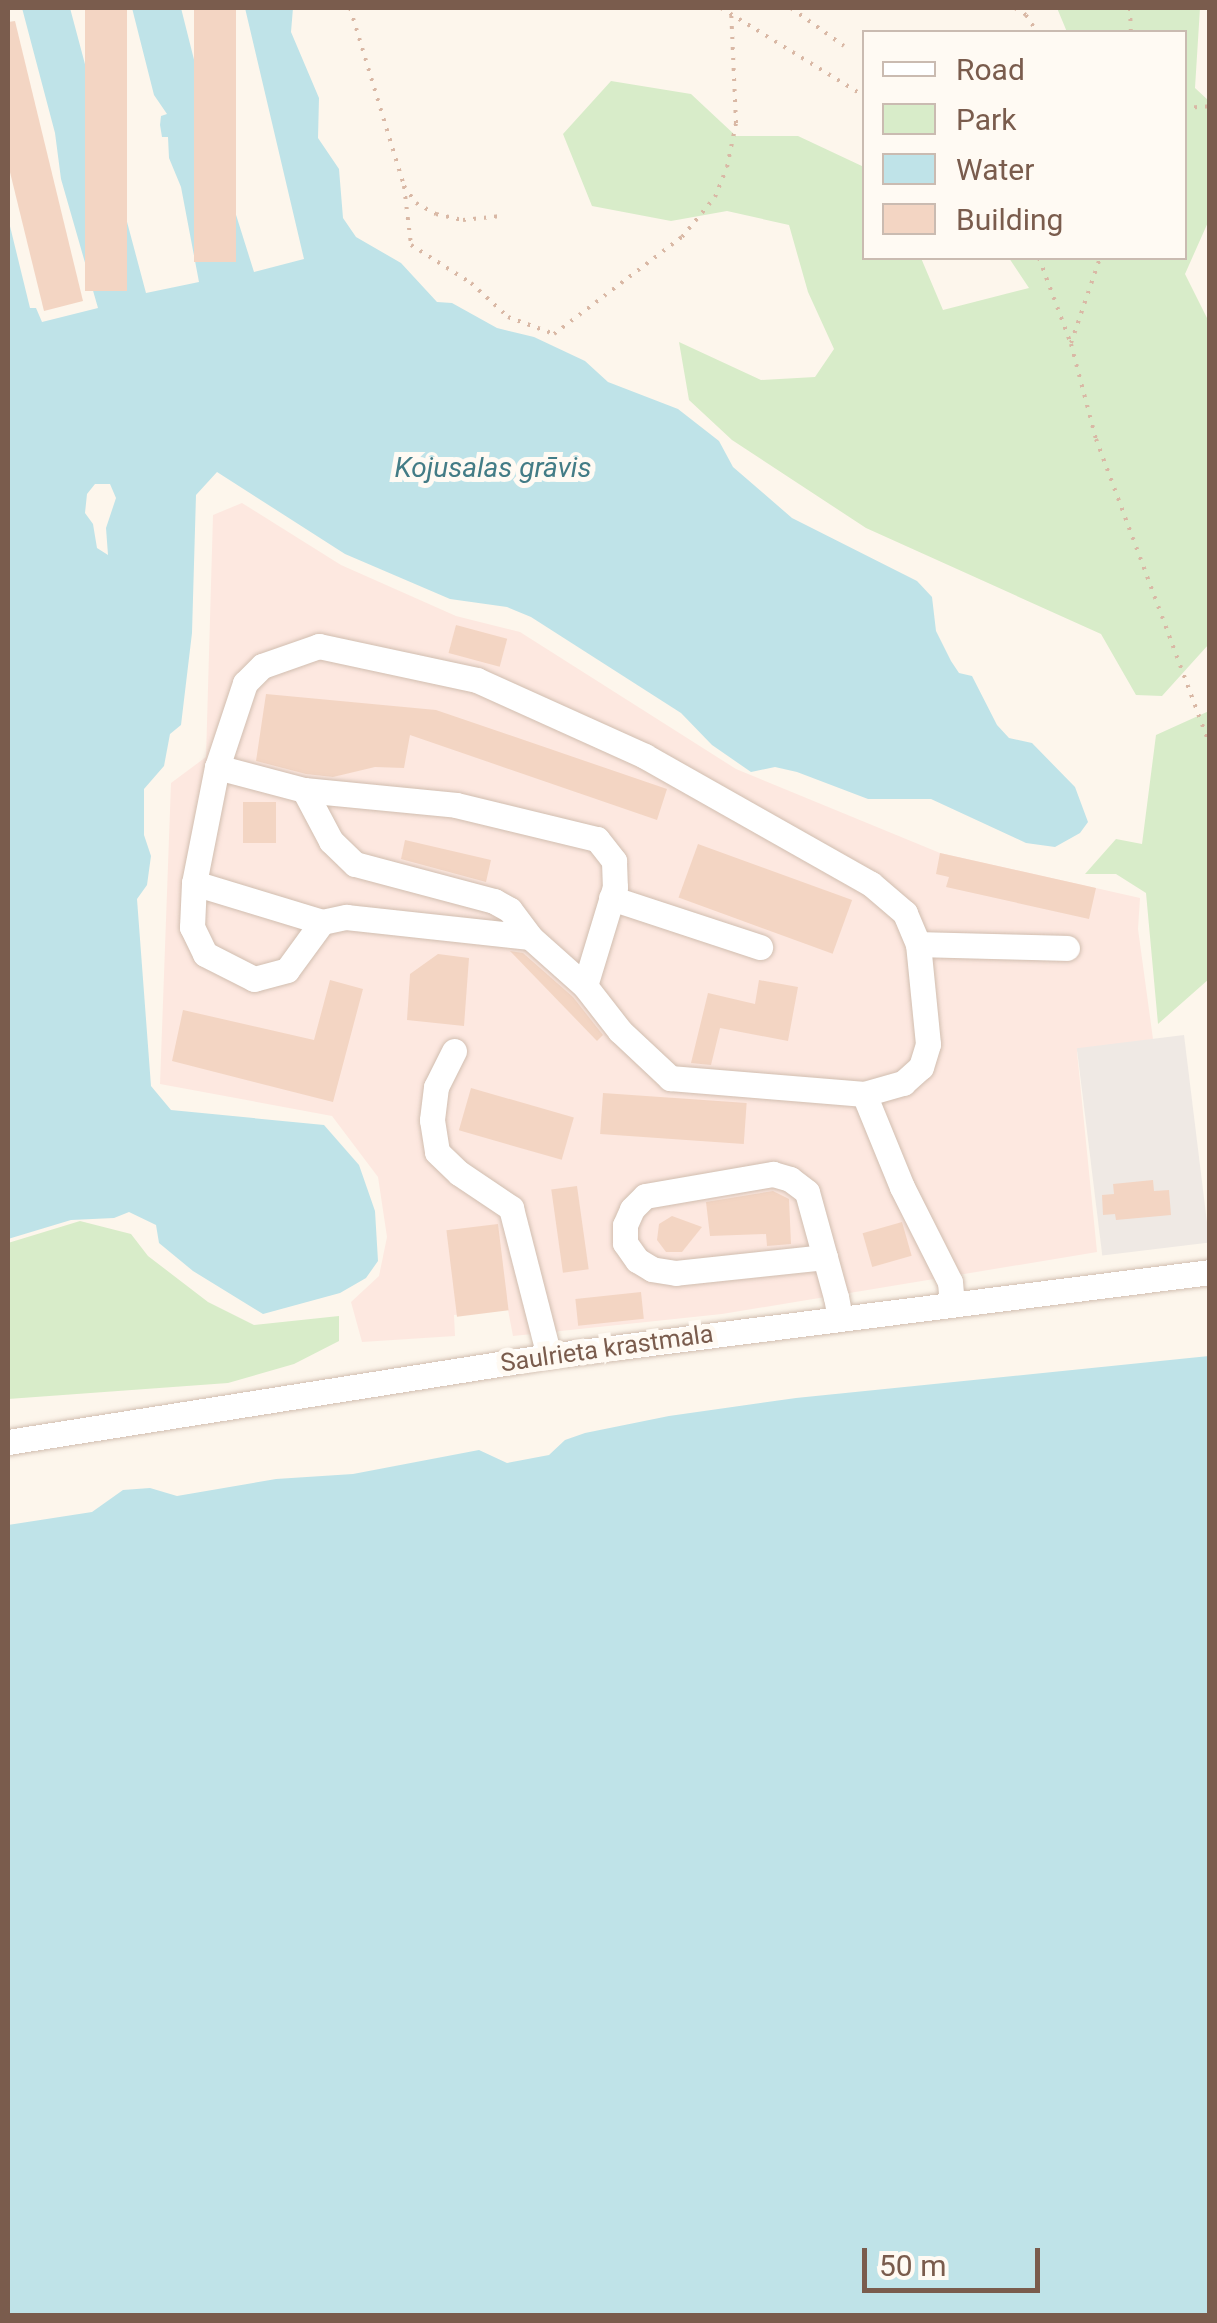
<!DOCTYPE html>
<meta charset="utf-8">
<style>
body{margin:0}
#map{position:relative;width:1217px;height:2323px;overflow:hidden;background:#fdf6ec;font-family:Roboto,sans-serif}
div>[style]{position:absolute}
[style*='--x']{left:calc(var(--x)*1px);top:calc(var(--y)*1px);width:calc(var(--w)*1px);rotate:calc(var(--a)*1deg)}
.commercial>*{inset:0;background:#fde8e0}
.industrial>*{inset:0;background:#efe9e4;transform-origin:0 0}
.green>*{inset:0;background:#d8ecc9}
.water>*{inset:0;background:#bfe3e8}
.building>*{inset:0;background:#f3d5c3;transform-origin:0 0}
.path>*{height:4px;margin-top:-2px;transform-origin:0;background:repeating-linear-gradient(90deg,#d9b8a5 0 2.5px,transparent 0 10.5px)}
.roads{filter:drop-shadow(0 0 2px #d1beb0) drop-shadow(0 0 2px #d1beb0)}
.minor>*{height:25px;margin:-12.5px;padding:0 12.5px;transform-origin:12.5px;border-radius:12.5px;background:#fff}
span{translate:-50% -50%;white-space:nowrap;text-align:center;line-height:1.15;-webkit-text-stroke:10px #fffaf3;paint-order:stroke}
.street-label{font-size:25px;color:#7a5c4d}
.water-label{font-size:28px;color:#437c86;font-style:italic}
.frame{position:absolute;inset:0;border:10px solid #7a5c4d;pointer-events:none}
.legend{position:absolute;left:862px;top:30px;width:325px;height:230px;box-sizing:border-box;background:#fffaf3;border:2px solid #cabbb1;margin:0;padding:12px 18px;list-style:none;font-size:30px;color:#7a5c4d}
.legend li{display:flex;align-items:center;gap:20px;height:50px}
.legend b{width:50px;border:2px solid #cabbb1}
.scale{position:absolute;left:862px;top:2248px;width:178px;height:45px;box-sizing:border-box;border:5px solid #7a5c4d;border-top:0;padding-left:12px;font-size:30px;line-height:35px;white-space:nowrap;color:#7a5c4d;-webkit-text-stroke:8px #fffaf3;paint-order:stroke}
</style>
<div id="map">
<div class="commercial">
<div style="clip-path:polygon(242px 503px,341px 565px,456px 616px,520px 632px,736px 769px,940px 853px,1140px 898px,1138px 929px,1153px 1039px,1077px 1052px,1097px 1252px,722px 1314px,513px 1336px,508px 1310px,454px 1315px,455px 1336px,362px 1342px,351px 1302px,379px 1276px,387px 1237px,378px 1177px,332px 1116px,160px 1084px,171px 783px,206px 757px,213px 515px)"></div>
</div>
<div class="industrial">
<div style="left:1184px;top:1035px;width:209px;height:108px;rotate:83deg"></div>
</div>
<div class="green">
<div style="clip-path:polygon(1057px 8px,1200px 8px,1195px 88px,1209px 101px,1209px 220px,1185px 274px,1209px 322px,1209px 644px,1162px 696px,1136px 695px,1101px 634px,866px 528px,732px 440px,689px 400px,679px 342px,761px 380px,815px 377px,834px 349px,808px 292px,789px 225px,727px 211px,671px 221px,592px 206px,563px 134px,611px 81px,691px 94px,736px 136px,798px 136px,864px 167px,864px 258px,921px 258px,943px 310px,1029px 288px,1009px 258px,1184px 258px,1184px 32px,1067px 32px)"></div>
<div style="clip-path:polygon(1209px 711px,1209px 979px,1158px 1024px,1146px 893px,1116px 874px,1085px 874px,1116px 839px,1142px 844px,1156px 735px)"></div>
<div style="clip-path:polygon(80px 1221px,131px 1234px,148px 1256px,208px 1302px,254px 1325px,339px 1316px,339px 1341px,294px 1364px,228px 1383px,8px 1399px,8px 1243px)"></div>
</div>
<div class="water">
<div style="clip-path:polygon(evenodd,22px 8px,70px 8px,146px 293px,199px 282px,181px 187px,169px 158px,168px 137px,162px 137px,160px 125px,161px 116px,167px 114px,154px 95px,132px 8px,181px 8px,221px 167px,254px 272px,304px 259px,245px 8px,293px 8px,291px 32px,319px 98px,318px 138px,339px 169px,343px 218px,356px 237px,401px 263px,437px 302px,452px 303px,497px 328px,534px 337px,585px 361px,608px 382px,678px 409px,719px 441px,733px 467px,792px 518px,917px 581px,932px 597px,936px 631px,951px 661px,959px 673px,972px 676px,997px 725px,1009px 738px,1032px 743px,1075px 787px,1088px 822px,1080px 833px,1055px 847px,1026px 843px,931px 799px,868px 799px,797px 772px,775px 767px,751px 772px,712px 745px,681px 713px,531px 617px,507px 607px,450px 599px,345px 554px,217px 472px,196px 495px,192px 633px,181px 725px,170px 734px,164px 766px,144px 789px,144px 835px,151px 856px,147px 885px,137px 899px,151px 1086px,171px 1110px,324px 1125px,359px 1165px,375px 1211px,378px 1261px,366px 1278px,340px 1293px,263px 1314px,193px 1271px,159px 1243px,156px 1225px,129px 1212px,114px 1218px,71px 1220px,8px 1239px,8px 218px,30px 308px,36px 308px,42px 322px,98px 308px,61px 179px,55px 133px,22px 8px,95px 484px,110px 484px,116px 498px,106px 528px,108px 555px,97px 548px,93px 524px,85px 513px,87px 494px,95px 484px)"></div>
<div style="clip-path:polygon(1209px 1356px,1209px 2315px,8px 2315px,8px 1525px,92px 1512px,123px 1490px,150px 1488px,177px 1496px,276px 1479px,353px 1474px,479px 1450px,507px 1463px,549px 1455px,565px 1440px,585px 1433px,669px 1416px,796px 1398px)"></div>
</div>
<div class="building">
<div style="left:85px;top:8px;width:42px;height:283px"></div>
<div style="left:194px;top:8px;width:42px;height:254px"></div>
<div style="clip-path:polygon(15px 21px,83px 301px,44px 311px,8px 164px,8px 22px)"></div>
<div style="left:456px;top:625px;width:53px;height:29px;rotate:15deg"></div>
<div style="clip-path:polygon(266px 694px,436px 710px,667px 789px,657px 820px,410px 735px,404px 768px,375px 767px,333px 777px,306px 774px,256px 761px)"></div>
<div style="left:276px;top:802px;width:41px;height:33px;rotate:90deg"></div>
<div style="clip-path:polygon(405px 840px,491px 860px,486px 882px,401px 859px)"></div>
<div style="left:698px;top:844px;width:164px;height:57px;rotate:20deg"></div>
<div style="clip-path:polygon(940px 853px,1096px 888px,1089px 919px,946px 887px,949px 877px,936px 874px)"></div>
<div style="clip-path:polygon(510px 951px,523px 953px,573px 997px,603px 1035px,597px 1041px)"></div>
<div style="clip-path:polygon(438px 954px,469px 958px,464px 1026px,407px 1020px,410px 974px)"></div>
<div style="clip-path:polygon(330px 980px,363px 989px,333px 1102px,172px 1061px,183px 1010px,314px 1040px)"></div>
<div style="clip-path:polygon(759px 980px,798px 987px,788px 1041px,720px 1028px,711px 1065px,691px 1063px,708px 993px,755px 1004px)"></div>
<div style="left:471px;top:1088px;width:107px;height:44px;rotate:16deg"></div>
<div style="left:603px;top:1093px;width:144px;height:41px;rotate:4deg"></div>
<div style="clip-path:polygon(1153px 1180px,1154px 1191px,1169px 1190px,1171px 1215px,1116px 1220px,1115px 1214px,1103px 1215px,1102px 1195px,1114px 1194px,1113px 1184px)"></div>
<div style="left:577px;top:1186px;width:84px;height:26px;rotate:82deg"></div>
<div style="clip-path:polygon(773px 1191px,789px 1199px,791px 1244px,767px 1246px,766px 1234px,710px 1236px,706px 1202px)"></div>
<div style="clip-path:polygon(672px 1216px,702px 1227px,682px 1252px,666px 1252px,657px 1240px,659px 1224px)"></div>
<div style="left:902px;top:1222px;width:35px;height:41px;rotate:74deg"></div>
<div style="left:498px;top:1224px;width:87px;height:52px;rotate:83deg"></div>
<div style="left:641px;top:1292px;width:27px;height:66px;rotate:84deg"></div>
</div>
<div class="path">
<div style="--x:350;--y:8;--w:186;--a:73.1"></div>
<div style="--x:404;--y:186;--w:21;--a:55"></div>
<div style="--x:416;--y:203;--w:23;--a:29"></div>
<div style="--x:436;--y:214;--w:28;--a:13"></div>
<div style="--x:463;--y:220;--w:38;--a:-6"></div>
<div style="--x:721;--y:8;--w:168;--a:31.6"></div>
<div style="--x:791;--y:8;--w:65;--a:35.6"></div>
<div style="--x:1015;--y:8;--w:13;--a:32"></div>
<div style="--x:1026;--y:15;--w:20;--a:57"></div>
<div style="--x:1130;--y:8;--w:24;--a:88"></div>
<div style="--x:1184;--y:108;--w:26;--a:-4"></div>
<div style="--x:404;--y:186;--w:59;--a:83.2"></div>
<div style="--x:411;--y:245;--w:71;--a:32.3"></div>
<div style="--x:471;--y:283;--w:50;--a:42.6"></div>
<div style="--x:508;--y:317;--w:49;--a:20.3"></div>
<div style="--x:554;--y:334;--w:161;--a:-37.2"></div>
<div style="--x:682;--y:237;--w:52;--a:-50.5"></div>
<div style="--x:715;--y:197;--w:32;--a:-68"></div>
<div style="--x:727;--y:167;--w:45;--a:-78.4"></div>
<div style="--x:736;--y:123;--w:115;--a:-92.5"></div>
<div style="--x:1039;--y:258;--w:92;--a:69.6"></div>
<div style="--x:1071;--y:344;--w:98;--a:75.3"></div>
<div style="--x:1096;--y:439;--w:327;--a:69.6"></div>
<div style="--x:1071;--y:343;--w:90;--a:-71.2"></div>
</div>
<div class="roads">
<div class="minor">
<div style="--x:217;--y:767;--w:90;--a:14.8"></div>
<div style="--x:304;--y:790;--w:153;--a:5.6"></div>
<div style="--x:456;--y:805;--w:145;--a:13.6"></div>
<div style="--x:597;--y:839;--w:28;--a:52"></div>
<div style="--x:614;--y:861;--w:26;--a:88"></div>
<div style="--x:615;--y:887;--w:103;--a:106.9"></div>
<div style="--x:304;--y:790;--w:58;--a:62.1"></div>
<div style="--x:331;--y:841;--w:33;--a:44"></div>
<div style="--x:355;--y:864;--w:144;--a:14.9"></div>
<div style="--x:494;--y:901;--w:18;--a:29"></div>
<div style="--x:510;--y:910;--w:34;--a:53"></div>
<div style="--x:194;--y:883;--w:134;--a:16.9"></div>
<div style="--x:611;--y:898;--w:157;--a:18.2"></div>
<div style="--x:918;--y:944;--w:149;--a:1.5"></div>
<div style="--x:454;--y:1051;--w:40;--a:116.6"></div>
<div style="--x:436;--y:1087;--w:33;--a:97"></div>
<div style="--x:432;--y:1120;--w:32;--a:81"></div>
<div style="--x:437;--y:1152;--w:30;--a:44"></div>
<div style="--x:459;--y:1173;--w:63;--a:33.9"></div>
<div style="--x:511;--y:1208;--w:153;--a:75.6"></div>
<div style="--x:864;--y:1094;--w:41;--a:-15.8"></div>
<div style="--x:903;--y:1083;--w:24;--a:-42"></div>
<div style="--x:921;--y:1067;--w:24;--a:-73"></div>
<div style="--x:928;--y:1044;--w:100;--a:-95.7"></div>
<div style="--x:918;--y:944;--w:34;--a:-113"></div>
<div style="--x:905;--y:913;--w:45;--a:-139.5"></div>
<div style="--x:871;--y:884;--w:260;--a:-150.5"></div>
<div style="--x:645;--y:756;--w:184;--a:-155.7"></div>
<div style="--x:477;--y:680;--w:162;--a:-167.9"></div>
<div style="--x:319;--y:646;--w:60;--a:160.7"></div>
<div style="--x:262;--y:666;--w:24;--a:135"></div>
<div style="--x:245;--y:683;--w:89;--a:108.4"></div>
<div style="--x:217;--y:767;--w:118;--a:101.2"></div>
<div style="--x:194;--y:883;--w:44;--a:92.6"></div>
<div style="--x:192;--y:927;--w:30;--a:64"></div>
<div style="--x:205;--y:954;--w:55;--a:27"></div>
<div style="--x:254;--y:979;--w:34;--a:-15"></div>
<div style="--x:287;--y:970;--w:59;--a:-53.9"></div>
<div style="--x:322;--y:922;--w:25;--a:-12"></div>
<div style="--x:346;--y:917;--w:185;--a:6.2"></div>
<div style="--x:530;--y:937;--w:74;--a:41.7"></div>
<div style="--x:585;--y:986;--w:57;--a:52.1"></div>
<div style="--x:620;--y:1031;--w:69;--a:43.2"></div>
<div style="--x:670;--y:1078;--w:195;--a:4.7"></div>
<div style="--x:864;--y:1094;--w:100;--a:67.8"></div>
<div style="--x:902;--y:1187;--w:106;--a:63.2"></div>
<div style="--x:950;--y:1282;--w:22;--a:85"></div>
<div style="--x:825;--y:1257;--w:150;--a:173.9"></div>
<div style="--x:676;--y:1273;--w:24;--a:-171"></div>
<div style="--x:652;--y:1269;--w:17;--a:-149"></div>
<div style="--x:637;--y:1260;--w:21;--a:-125"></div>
<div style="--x:625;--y:1243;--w:18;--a:-90"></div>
<div style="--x:625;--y:1225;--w:17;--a:-66"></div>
<div style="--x:632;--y:1209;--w:18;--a:-45"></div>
<div style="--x:645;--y:1196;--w:130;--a:-9.8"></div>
<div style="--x:773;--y:1174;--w:18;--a:16"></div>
<div style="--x:790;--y:1179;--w:21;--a:37"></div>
<div style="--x:807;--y:1192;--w:109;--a:74.6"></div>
<div style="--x:836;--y:1297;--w:21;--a:79"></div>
<div style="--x:8;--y:1442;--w:548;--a:-9.03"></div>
<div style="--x:549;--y:1356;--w:666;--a:-7.24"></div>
</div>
</div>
<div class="street-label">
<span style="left:607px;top:1349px;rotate:-8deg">Saulrieta krastmala</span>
</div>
<div class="water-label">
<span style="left:493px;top:468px">Kojusalas grāvis</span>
</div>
<div class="frame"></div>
<ul class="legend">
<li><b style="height:12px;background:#fff"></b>Road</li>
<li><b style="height:28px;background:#d8ecc9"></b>Park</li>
<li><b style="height:28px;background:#bfe3e8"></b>Water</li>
<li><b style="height:28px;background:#f3d5c3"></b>Building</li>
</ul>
<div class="scale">50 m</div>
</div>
